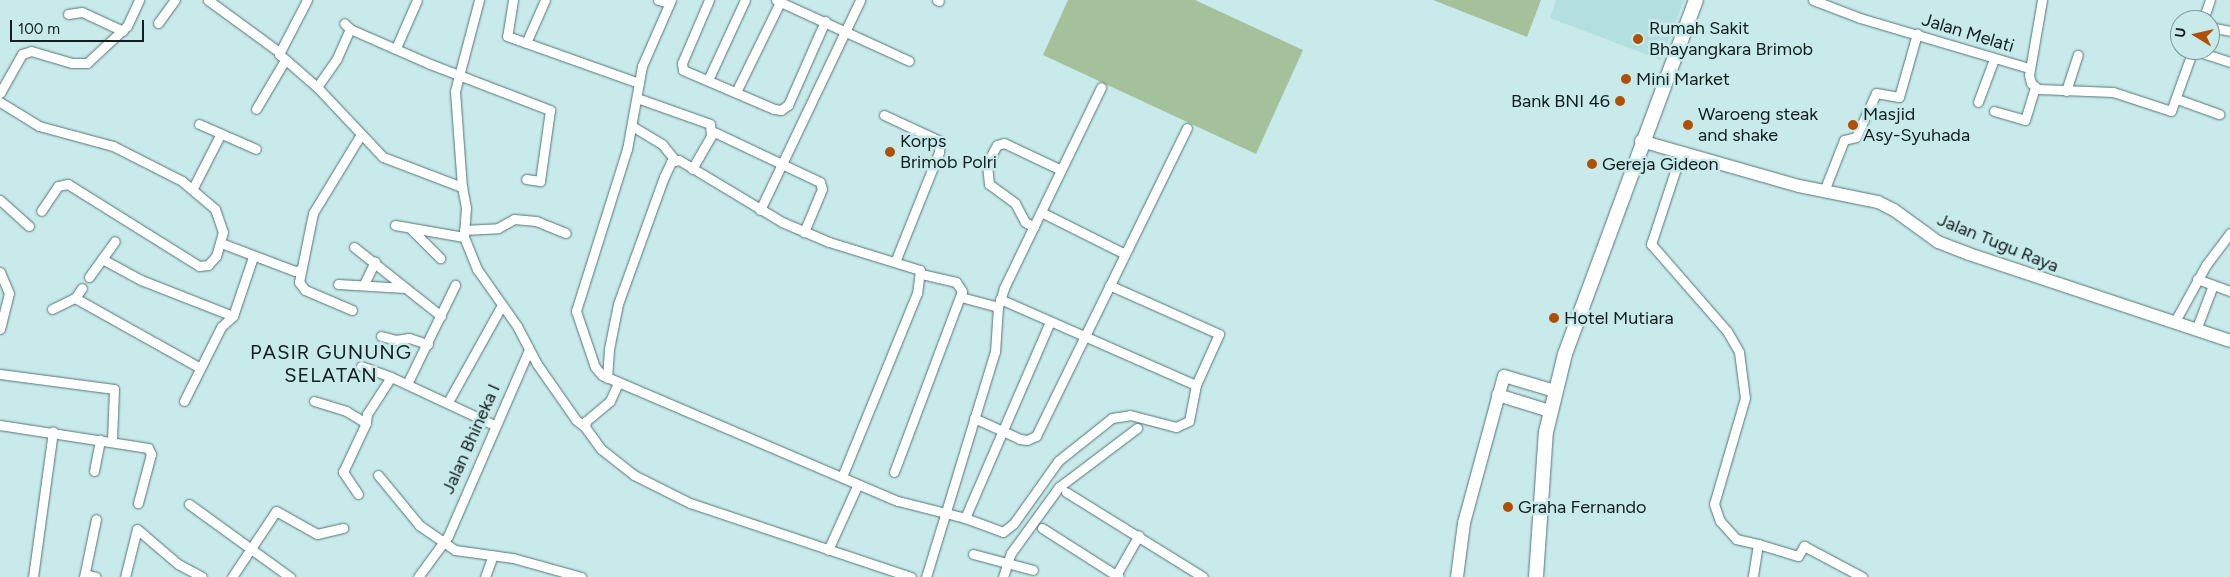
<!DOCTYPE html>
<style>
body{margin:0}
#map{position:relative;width:2230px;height:577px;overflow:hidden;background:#c8eaea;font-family:Figtree,sans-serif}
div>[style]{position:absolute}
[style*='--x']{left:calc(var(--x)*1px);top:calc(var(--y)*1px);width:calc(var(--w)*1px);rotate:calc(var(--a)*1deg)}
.built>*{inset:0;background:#b4dfe0}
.green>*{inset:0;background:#a4c19c}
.roads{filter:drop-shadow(0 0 1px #567576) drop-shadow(0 0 1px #567576)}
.street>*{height:9px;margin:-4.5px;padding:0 4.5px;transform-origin:4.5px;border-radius:4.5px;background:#fff}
.secondary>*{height:12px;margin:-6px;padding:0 6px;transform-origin:6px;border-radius:6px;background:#fff}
.primary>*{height:14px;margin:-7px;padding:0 7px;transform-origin:7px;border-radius:7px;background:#fff}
.dots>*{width:14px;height:14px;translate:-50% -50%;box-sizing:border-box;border:2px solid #c8eaea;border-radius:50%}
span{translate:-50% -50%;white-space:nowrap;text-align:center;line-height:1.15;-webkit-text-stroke:5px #c8eaea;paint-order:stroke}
.poi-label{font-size:18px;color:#121e1f}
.left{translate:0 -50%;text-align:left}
.right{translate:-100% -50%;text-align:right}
.street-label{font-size:18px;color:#121e1f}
.quarter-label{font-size:20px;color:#121e1f;letter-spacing:1px}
.north{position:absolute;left:2170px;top:10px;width:50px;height:50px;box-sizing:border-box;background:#c8eaea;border:1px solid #7f9899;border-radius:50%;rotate:279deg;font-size:14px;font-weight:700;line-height:20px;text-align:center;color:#121e1f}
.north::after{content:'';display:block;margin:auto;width:18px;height:22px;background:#b05006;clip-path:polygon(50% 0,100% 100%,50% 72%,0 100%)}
.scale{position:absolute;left:10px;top:20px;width:134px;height:22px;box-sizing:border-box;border:2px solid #121e1f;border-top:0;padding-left:6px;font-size:15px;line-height:18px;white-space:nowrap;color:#121e1f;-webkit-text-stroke:4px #c8eaea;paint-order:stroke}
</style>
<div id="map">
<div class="built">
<div style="clip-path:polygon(1556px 0,1684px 0,1661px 60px,1550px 18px)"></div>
</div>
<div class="green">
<div style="clip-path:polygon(1068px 0,1195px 0,1303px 50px,1256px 154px,1043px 55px)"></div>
<div style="clip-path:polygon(1433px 0,1541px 0,1527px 37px)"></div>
</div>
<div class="roads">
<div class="street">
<div style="--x:208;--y:0;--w:88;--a:36.2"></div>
<div style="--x:307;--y:0;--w:61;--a:117.4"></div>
<div style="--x:279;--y:54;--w:50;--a:41"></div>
<div style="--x:317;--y:87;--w:96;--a:46.7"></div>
<div style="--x:383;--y:157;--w:85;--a:20.8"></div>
<div style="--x:462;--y:187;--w:20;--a:79"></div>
<div style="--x:466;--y:207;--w:30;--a:94"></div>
<div style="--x:464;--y:237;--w:35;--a:68"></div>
<div style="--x:477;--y:269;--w:70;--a:54.9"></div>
<div style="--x:517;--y:326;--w:43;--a:62.2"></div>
<div style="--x:537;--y:364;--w:68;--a:55.1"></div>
<div style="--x:576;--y:420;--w:11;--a:38"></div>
<div style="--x:513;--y:0;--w:36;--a:99"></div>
<div style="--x:507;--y:36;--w:140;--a:19.6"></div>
<div style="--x:658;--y:0;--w:12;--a:14"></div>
<div style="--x:671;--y:0;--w:72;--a:113.7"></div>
<div style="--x:642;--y:66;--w:84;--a:100.2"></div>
<div style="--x:627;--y:149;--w:170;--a:107.5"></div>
<div style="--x:576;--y:311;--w:59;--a:71.3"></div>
<div style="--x:595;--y:367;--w:11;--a:49"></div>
<div style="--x:602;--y:375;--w:322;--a:23.1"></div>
<div style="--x:898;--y:501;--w:69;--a:14.2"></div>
<div style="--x:965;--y:518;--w:40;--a:20.2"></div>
<div style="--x:1003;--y:532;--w:14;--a:-39"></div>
<div style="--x:1014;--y:523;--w:76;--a:-54.6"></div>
<div style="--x:1058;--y:461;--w:69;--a:-38.5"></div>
<div style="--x:1112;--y:418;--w:18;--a:-9"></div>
<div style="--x:1130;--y:415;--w:48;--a:14.6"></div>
<div style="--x:1176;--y:427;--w:14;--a:-25"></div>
<div style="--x:1189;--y:421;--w:37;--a:-79"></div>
<div style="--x:1196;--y:385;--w:56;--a:-65.7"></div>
<div style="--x:1219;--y:334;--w:120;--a:-156"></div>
<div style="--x:709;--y:0;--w:69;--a:113.2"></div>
<div style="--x:682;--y:63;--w:7;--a:82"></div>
<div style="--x:683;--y:70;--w:99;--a:23.2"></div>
<div style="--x:774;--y:109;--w:7;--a:8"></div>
<div style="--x:781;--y:110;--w:9;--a:-36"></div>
<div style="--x:788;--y:105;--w:92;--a:-66.2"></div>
<div style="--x:776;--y:0;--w:146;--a:24.6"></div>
<div style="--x:937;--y:0;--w:2;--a:27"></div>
<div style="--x:1813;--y:0;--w:50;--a:21"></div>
<div style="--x:1860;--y:18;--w:176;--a:16.5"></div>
<div style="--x:2042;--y:0;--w:76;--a:99.8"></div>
<div style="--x:2029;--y:75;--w:8;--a:76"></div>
<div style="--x:2031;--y:83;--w:9;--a:41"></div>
<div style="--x:2038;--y:89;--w:75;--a:2.3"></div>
<div style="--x:2113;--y:92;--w:61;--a:18.1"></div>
<div style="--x:2171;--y:111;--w:65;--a:-70.2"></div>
<div style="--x:68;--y:14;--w:14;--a:-8"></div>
<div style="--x:82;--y:12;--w:45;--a:24.9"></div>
<div style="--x:2203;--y:20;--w:21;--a:-71"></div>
<div style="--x:158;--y:23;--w:29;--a:-54"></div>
<div style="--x:2210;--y:27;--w:20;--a:11"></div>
<div style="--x:350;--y:29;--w:87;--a:23.6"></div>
<div style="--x:430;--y:64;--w:129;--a:21"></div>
<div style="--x:550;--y:110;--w:72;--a:98"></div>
<div style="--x:540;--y:181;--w:14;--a:-172"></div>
<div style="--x:526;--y:43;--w:47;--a:-66.2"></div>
<div style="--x:396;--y:48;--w:52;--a:-66.4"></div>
<div style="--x:2193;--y:50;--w:39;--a:18"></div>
<div style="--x:708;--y:80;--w:88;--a:-65.2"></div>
<div style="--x:317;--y:87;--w:35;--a:-55"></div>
<div style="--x:337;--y:58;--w:32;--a:-66"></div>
<div style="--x:350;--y:29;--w:8;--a:-135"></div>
<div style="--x:2066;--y:91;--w:38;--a:-72"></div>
<div style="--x:736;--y:92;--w:100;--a:-63.9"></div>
<div style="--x:0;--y:93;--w:45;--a:-60.6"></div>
<div style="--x:22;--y:54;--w:9;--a:-18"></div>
<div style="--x:31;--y:51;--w:43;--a:16.3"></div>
<div style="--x:72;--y:63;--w:15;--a:0"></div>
<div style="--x:87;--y:63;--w:54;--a:-42.8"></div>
<div style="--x:127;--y:26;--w:29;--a:-65"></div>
<div style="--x:637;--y:98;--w:77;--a:19.6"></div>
<div style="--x:710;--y:124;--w:12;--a:85"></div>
<div style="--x:711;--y:136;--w:38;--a:120"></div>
<div style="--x:2177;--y:99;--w:45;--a:19.7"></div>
<div style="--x:0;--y:102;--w:46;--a:31.6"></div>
<div style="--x:39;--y:126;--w:77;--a:15.1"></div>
<div style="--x:113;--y:146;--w:77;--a:26.9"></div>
<div style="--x:182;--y:181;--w:43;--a:40.3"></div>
<div style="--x:215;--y:209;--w:24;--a:71"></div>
<div style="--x:223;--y:232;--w:25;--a:106"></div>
<div style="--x:216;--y:256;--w:12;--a:132"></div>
<div style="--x:208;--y:265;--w:9;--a:174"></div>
<div style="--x:199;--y:266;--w:155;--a:-148"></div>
<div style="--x:68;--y:184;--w:10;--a:169"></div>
<div style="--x:58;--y:186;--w:30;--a:124"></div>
<div style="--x:1978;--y:102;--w:46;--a:-69.6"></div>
<div style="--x:256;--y:109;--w:57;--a:-59.4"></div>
<div style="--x:1994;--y:111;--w:32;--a:16"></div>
<div style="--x:2025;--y:120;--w:34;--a:-73"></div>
<div style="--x:884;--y:115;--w:62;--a:24.9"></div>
<div style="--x:940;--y:141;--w:11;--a:95"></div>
<div style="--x:939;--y:152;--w:118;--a:111.8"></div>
<div style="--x:199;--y:124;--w:62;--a:23.7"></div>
<div style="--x:632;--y:126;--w:35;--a:31"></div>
<div style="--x:662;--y:144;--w:21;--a:51"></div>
<div style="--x:712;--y:131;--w:119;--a:25.3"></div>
<div style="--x:820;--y:182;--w:7;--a:74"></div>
<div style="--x:822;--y:189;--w:47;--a:112.7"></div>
<div style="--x:1681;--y:153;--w:96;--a:108.2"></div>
<div style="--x:1651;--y:244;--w:116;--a:48.9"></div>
<div style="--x:1727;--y:331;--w:24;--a:60"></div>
<div style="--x:1739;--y:352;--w:46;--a:82.6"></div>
<div style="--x:1745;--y:398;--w:110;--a:106.3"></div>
<div style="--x:1714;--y:504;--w:18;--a:71"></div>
<div style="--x:1720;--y:521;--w:24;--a:48"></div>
<div style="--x:1736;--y:539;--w:23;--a:13"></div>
<div style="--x:1758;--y:544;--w:33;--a:99"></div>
<div style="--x:462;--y:187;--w:96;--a:-94.2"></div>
<div style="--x:455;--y:91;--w:94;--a:-75.2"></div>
<div style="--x:193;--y:188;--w:59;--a:-63"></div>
<div style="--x:1824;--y:191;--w:55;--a:-68.6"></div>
<div style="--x:1844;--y:140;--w:12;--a:-14"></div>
<div style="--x:1856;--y:137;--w:48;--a:-65.6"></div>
<div style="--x:1876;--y:93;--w:23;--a:10"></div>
<div style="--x:1899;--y:97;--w:66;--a:-74.1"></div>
<div style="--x:0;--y:200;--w:39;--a:42"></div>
<div style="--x:760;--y:210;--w:233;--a:-64.5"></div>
<div style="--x:1041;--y:212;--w:94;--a:26.6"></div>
<div style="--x:395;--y:225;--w:70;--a:9.9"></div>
<div style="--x:1034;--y:227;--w:10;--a:-151"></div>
<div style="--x:1025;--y:222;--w:21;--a:-118"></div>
<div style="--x:1015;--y:203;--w:32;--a:-144"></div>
<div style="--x:989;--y:184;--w:18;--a:-96"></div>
<div style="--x:987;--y:166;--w:15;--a:-67"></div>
<div style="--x:993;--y:152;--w:8;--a:-60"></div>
<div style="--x:997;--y:145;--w:7;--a:-16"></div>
<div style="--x:1004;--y:143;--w:63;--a:25.3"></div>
<div style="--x:412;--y:230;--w:40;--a:45"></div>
<div style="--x:464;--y:230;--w:34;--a:-3"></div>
<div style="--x:498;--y:228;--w:18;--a:-29"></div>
<div style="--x:514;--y:219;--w:22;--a:5"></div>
<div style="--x:536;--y:221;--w:32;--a:22"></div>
<div style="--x:221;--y:243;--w:79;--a:20.7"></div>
<div style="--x:295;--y:271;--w:5;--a:-11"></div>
<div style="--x:354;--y:247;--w:111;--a:38.4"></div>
<div style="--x:104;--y:260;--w:42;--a:28.4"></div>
<div style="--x:141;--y:280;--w:99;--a:21.4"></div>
<div style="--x:0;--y:272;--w:23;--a:67"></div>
<div style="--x:9;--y:293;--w:37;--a:104"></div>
<div style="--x:89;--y:277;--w:44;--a:-54.2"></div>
<div style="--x:2197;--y:279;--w:35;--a:20"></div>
<div style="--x:338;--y:284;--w:67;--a:3.4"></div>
<div style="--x:364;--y:284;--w:25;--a:-64"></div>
<div style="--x:961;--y:297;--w:38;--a:15"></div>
<div style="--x:75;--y:298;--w:143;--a:29.2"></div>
<div style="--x:1000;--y:299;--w:214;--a:23.7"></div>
<div style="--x:52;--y:309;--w:25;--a:-26"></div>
<div style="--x:75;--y:298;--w:12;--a:-55"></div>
<div style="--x:352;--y:310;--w:51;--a:-156.9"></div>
<div style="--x:305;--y:290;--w:10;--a:-127"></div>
<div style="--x:299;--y:282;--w:70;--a:-78.5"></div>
<div style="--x:313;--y:213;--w:90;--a:-58.6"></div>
<div style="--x:2174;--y:323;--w:66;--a:-61.1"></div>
<div style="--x:2206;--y:265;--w:40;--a:-53"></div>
<div style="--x:2196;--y:330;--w:48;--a:-69.3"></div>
<div style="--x:381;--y:336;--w:16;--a:15"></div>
<div style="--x:396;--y:340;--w:13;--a:-9"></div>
<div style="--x:409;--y:338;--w:20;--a:18"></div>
<div style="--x:361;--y:366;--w:32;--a:20"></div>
<div style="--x:0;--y:374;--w:115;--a:7.5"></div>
<div style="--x:114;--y:389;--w:52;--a:92.2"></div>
<div style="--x:607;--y:378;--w:29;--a:-86"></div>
<div style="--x:609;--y:349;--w:46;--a:-78.7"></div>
<div style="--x:618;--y:304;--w:135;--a:-70.1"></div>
<div style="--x:664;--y:177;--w:17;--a:-65"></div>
<div style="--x:671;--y:162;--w:8;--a:-14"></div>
<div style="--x:679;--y:160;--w:120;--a:31"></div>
<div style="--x:782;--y:222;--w:51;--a:23.1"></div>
<div style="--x:829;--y:242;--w:95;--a:17.1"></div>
<div style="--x:920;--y:270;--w:23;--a:97"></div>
<div style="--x:917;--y:293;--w:199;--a:112.2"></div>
<div style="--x:408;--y:382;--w:108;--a:-64.1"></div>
<div style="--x:618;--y:383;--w:20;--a:114"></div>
<div style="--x:610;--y:401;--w:31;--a:140"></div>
<div style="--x:586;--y:421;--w:6;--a:99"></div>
<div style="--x:585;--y:427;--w:27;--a:54"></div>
<div style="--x:601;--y:449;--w:42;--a:38.2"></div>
<div style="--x:634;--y:475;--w:63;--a:26.6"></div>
<div style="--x:690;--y:503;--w:233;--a:18.5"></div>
<div style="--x:184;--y:401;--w:83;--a:-63.4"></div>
<div style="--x:221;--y:327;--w:16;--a:-43"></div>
<div style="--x:233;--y:316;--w:62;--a:-71.3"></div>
<div style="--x:314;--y:401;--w:34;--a:17"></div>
<div style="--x:346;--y:411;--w:23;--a:31"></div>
<div style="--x:448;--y:402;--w:111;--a:-60.9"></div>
<div style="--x:974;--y:418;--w:51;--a:24.5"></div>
<div style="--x:1020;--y:439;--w:7;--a:8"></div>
<div style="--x:1027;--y:440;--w:10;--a:-24"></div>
<div style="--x:1036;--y:436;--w:343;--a:-63.9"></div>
<div style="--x:0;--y:425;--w:150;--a:8.8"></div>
<div style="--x:148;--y:448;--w:7;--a:63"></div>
<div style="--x:151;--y:454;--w:51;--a:104.9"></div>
<div style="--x:94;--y:471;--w:32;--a:-79"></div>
<div style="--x:894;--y:472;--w:193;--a:-69.4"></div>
<div style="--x:962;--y:291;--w:11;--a:-124"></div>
<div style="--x:956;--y:282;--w:35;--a:-167"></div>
<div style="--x:378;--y:475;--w:65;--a:50.6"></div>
<div style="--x:419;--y:525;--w:44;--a:34.8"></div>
<div style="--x:455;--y:550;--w:59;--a:7.9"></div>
<div style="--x:513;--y:558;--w:71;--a:15.6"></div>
<div style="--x:1066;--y:492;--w:161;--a:31.8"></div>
<div style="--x:358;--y:494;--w:27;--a:-124"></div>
<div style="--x:343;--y:472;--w:54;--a:-64.9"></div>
<div style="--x:366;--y:423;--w:9;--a:-84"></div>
<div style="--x:367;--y:414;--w:44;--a:-57"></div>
<div style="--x:391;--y:377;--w:114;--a:25"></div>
<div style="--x:189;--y:504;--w:125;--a:35.9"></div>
<div style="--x:965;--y:518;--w:214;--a:-66.6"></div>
<div style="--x:1042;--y:528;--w:91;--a:32.5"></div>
<div style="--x:1758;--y:544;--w:42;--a:16.7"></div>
<div style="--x:1798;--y:556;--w:12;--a:-59"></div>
<div style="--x:1804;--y:546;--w:66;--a:28.1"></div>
<div style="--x:828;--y:550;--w:72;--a:-65.6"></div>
<div style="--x:973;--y:554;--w:62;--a:14.9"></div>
<div style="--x:85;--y:574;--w:11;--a:15"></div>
<div style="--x:33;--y:577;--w:147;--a:-82.2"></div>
<div style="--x:84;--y:577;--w:59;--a:-78.3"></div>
<div style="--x:125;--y:577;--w:49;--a:-76"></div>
<div style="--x:137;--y:529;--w:54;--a:40.5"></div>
<div style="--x:178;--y:564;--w:27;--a:28"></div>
<div style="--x:232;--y:577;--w:79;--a:-56.3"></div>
<div style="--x:276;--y:511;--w:47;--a:29.3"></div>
<div style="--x:317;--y:534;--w:27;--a:-13"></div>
<div style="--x:418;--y:577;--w:51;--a:-53.8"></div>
<div style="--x:448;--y:536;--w:203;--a:-66.5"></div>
<div style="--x:485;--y:577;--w:23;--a:-70"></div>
<div style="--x:926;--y:577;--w:235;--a:-73"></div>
<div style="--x:995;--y:352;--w:45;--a:-86.2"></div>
<div style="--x:998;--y:307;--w:20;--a:-72"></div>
<div style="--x:1004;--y:288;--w:223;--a:-64.2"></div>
<div style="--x:1003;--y:577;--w:25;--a:-72"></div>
<div style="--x:1011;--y:553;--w:82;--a:-54"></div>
<div style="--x:1059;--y:487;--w:98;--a:-37.1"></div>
<div style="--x:1115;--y:577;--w:48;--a:-60.3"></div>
</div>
<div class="secondary">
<div style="--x:1641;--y:141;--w:164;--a:15.9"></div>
<div style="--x:1799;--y:186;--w:81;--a:11.4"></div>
<div style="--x:1878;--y:202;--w:18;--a:27"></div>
<div style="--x:1894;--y:210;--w:54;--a:36"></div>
<div style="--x:1938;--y:242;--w:33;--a:21"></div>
<div style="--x:1969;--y:254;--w:275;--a:18.4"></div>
<div style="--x:1498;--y:395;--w:54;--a:17.1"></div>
<div style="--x:1457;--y:577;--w:54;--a:-82.6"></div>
<div style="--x:1464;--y:523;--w:152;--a:-74.8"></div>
<div style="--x:1504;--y:376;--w:53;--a:16.4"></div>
</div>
<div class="primary">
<div style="--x:1536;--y:577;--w:145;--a:-86.1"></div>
<div style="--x:1546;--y:432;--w:80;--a:-76.3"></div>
<div style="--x:1565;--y:354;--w:377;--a:-69.7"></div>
</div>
</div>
<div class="dots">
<div style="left:1638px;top:39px;background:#b05006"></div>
<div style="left:1626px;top:79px;background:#b05006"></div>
<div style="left:1620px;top:101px;background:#b05006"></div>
<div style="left:1688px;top:125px;background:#b05006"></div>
<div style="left:1853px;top:125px;background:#b05006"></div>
<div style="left:890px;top:152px;background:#b05006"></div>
<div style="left:1592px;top:164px;background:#b05006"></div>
<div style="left:1554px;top:318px;background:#b05006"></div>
<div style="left:1508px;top:507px;background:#b05006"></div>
</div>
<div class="poi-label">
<span class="left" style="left:1649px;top:39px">Rumah Sakit<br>Bhayangkara Brimob</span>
<span class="left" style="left:1636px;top:79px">Mini Market</span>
<span class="right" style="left:1610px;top:101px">Bank BNI 46</span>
<span class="left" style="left:1698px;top:125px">Waroeng steak<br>and shake</span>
<span class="left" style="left:1863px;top:125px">Masjid<br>Asy-Syuhada</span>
<span class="left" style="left:900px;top:152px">Korps<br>Brimob Polri</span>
<span class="left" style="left:1602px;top:164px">Gereja Gideon</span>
<span class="left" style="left:1564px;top:318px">Hotel Mutiara</span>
<span class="left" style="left:1518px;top:507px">Graha Fernando</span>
</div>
<div class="street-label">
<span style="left:1968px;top:33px;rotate:17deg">Jalan Melati</span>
<span style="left:1998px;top:243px;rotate:22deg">Jalan Tugu Raya</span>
<span style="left:471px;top:439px;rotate:-66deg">Jalan Bhineka I</span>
</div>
<div class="quarter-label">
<span style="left:331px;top:364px">PASIR GUNUNG<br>SELATAN</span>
</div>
<div class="north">U</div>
<div class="scale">100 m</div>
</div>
